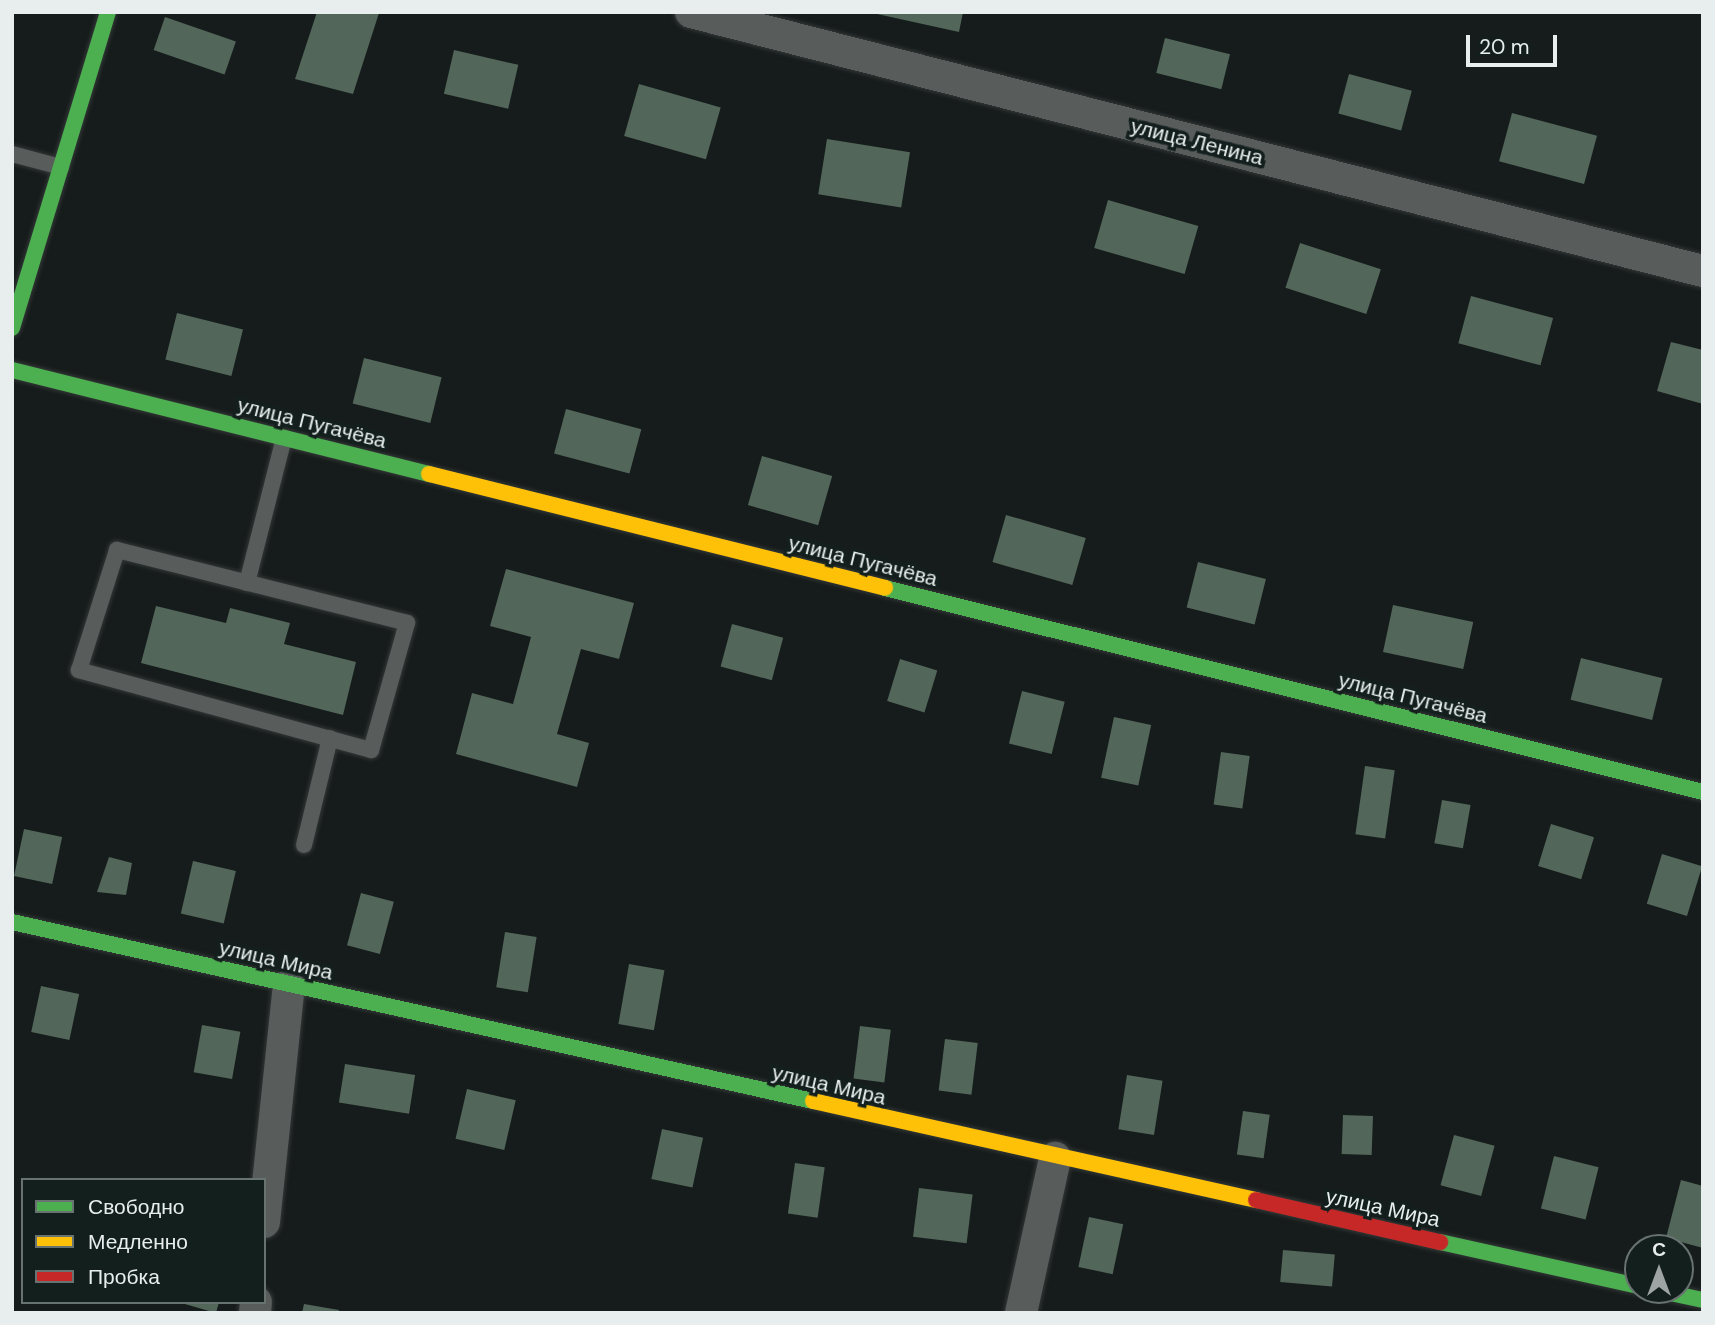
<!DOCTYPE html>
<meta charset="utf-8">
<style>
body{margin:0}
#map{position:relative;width:1715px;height:1325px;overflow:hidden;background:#161c1b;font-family:"DM Sans",sans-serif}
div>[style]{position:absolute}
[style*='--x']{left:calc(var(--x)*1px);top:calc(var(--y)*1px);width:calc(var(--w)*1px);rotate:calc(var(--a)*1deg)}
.building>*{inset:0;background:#52665a;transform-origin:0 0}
.roads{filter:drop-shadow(0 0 2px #333837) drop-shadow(0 0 2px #333837)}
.lane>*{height:16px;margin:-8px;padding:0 8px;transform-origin:8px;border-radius:8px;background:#585d5c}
.street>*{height:32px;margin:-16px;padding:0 16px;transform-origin:16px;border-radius:16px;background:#585d5c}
.fast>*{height:16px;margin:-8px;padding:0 8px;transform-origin:8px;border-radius:8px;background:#4caf50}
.slow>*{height:16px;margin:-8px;padding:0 8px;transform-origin:8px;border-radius:8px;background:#ffc107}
.jam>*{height:16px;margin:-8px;padding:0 8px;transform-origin:8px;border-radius:8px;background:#c62828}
span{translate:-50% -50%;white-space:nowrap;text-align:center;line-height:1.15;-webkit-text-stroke:7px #131f1d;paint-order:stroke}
.street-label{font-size:21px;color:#e7eeed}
.frame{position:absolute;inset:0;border:14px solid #e7eeed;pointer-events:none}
.legend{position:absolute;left:21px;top:1178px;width:245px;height:126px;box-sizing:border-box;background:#131f1d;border:2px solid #687270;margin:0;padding:9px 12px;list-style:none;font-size:21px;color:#e7eeed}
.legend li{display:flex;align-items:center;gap:14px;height:35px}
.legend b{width:35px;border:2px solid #687270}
.north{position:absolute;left:1624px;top:1234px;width:70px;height:70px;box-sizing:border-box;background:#131f1d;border:2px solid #687270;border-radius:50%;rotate:0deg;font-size:19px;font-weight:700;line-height:28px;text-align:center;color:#e7eeed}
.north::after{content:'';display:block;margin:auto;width:24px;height:32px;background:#9ea4a4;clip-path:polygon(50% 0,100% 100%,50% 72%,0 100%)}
.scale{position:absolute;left:1466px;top:35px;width:91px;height:32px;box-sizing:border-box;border:4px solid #e7eeed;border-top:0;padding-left:9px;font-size:21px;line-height:24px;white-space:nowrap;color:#e7eeed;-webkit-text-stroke:5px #131f1d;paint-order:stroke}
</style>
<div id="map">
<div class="building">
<div style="clip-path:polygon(317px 12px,379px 13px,353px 94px,295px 79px)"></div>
<div style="clip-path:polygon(868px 12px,963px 12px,959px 32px)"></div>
<div style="left:165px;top:17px;width:75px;height:35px;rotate:19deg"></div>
<div style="left:1165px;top:38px;width:67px;height:36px;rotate:14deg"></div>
<div style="left:454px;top:50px;width:66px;height:45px;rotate:13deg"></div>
<div style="left:1349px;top:74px;width:65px;height:41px;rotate:15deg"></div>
<div style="left:639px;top:84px;width:85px;height:54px;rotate:16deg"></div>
<div style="left:1512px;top:113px;width:88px;height:50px;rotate:15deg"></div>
<div style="left:827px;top:139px;width:84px;height:56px;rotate:9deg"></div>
<div style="left:1108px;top:200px;width:94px;height:50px;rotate:16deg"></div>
<div style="left:1300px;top:243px;width:85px;height:47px;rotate:18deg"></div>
<div style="left:1471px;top:296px;width:85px;height:49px;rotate:15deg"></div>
<div style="left:177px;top:313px;width:68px;height:48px;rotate:14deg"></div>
<div style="clip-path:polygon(1671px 342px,1703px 350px,1703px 404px,1657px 391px)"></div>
<div style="left:364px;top:358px;width:80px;height:47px;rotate:14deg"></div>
<div style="left:566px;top:409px;width:78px;height:46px;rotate:15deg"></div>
<div style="left:762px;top:456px;width:73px;height:51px;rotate:16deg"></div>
<div style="left:1006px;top:515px;width:83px;height:49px;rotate:16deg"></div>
<div style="left:1198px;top:562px;width:70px;height:47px;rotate:14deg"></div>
<div style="clip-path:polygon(506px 569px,634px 603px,619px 659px,581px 649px,557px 734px,589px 743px,577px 787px,456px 754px,472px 693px,513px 704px,531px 637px,490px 626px)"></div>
<div style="left:1393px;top:605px;width:82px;height:48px;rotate:12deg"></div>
<div style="clip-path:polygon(156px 606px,226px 623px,230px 608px,290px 623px,284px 644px,356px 662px,343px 715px,141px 663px)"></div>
<div style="left:732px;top:624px;width:53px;height:44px;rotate:15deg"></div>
<div style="left:1581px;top:658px;width:84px;height:43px;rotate:14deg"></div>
<div style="left:900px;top:659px;width:39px;height:44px;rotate:17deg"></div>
<div style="left:1022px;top:691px;width:44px;height:54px;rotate:14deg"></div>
<div style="left:1114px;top:717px;width:38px;height:62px;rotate:12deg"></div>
<div style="left:1221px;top:752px;width:29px;height:53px;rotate:8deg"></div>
<div style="left:1365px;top:766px;width:30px;height:69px;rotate:8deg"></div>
<div style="left:1442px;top:800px;width:29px;height:44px;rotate:10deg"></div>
<div style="left:1551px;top:824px;width:45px;height:44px;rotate:17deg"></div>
<div style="left:24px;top:829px;width:39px;height:48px;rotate:12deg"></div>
<div style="left:1662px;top:854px;width:42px;height:52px;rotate:17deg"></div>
<div style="clip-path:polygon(109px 857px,132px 863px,126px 895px,97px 892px)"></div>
<div style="left:193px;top:861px;width:44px;height:54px;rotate:13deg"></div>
<div style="left:361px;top:893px;width:34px;height:54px;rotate:15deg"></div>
<div style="left:505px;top:932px;width:32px;height:56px;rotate:9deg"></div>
<div style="left:629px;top:964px;width:36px;height:61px;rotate:10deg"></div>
<div style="left:41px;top:986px;width:39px;height:47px;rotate:12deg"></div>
<div style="left:202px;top:1025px;width:39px;height:48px;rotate:10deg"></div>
<div style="left:860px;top:1026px;width:31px;height:53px;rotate:7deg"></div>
<div style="left:945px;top:1039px;width:33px;height:52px;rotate:7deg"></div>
<div style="left:345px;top:1064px;width:71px;height:39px;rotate:9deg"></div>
<div style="left:1127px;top:1075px;width:36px;height:55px;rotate:9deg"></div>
<div style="left:467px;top:1089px;width:50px;height:51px;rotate:13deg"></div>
<div style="left:1243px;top:1111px;width:27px;height:44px;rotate:8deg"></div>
<div style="left:1343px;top:1115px;width:30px;height:39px;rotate:2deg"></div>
<div style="left:662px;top:1129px;width:42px;height:51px;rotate:12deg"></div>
<div style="left:1454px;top:1135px;width:42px;height:52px;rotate:15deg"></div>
<div style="left:1554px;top:1156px;width:46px;height:54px;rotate:14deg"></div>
<div style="left:795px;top:1163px;width:30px;height:51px;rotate:8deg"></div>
<div style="clip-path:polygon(1681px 1180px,1703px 1186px,1703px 1248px,1666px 1238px)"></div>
<div style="left:919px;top:1188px;width:54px;height:49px;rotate:7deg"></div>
<div style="left:1089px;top:1217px;width:35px;height:51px;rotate:12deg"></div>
<div style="left:1283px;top:1250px;width:52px;height:32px;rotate:5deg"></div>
<div style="clip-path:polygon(178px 1302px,219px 1302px,216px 1313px)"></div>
<div style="clip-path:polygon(304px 1304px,339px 1310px,339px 1313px,302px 1313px)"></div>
</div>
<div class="roads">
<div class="lane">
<div style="--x:12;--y:154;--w:51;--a:14.9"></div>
<div style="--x:117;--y:550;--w:299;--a:14.1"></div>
<div style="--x:407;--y:623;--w:132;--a:105.8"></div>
<div style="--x:371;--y:750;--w:303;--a:-164.7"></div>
<div style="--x:79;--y:670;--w:126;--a:-72.4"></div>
<div style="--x:247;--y:583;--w:150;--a:-75.7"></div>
<div style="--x:304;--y:845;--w:110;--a:-76.3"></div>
</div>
<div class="street">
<div style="--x:691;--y:12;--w:1045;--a:14.36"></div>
<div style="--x:264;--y:1222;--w:238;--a:-84"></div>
<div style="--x:255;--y:1313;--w:11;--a:-85"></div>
<div style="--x:1021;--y:1313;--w:159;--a:-77.6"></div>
</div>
<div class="fast">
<div style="--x:12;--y:328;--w:330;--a:-73.1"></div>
<div style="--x:12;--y:370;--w:430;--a:14"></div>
<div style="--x:885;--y:588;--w:843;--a:14"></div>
<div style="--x:12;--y:922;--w:821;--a:12.6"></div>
<div style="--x:1440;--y:1242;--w:203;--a:12.5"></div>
<div style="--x:1656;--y:1290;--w:48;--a:12"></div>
</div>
<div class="slow">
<div style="--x:429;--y:474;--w:470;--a:14"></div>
<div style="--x:813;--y:1101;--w:454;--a:12.6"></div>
</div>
<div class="jam">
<div style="--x:1256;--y:1200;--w:189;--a:12.9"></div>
</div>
</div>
<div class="street-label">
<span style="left:1197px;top:142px;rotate:14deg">улица Ленина</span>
<span style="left:312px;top:423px;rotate:14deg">улица Пугачёва</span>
<span style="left:863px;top:561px;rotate:14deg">улица Пугачёва</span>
<span style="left:1413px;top:698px;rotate:14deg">улица Пугачёва</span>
<span style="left:276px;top:960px;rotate:13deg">улица Мира</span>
<span style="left:829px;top:1085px;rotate:13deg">улица Мира</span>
<span style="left:1383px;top:1208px;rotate:12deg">улица Мира</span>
</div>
<div class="frame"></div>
<ul class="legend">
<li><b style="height:9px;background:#4caf50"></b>Свободно</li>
<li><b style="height:9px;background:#ffc107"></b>Медленно</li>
<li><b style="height:9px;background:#c62828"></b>Пробка</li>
</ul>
<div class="north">С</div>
<div class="scale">20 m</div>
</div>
